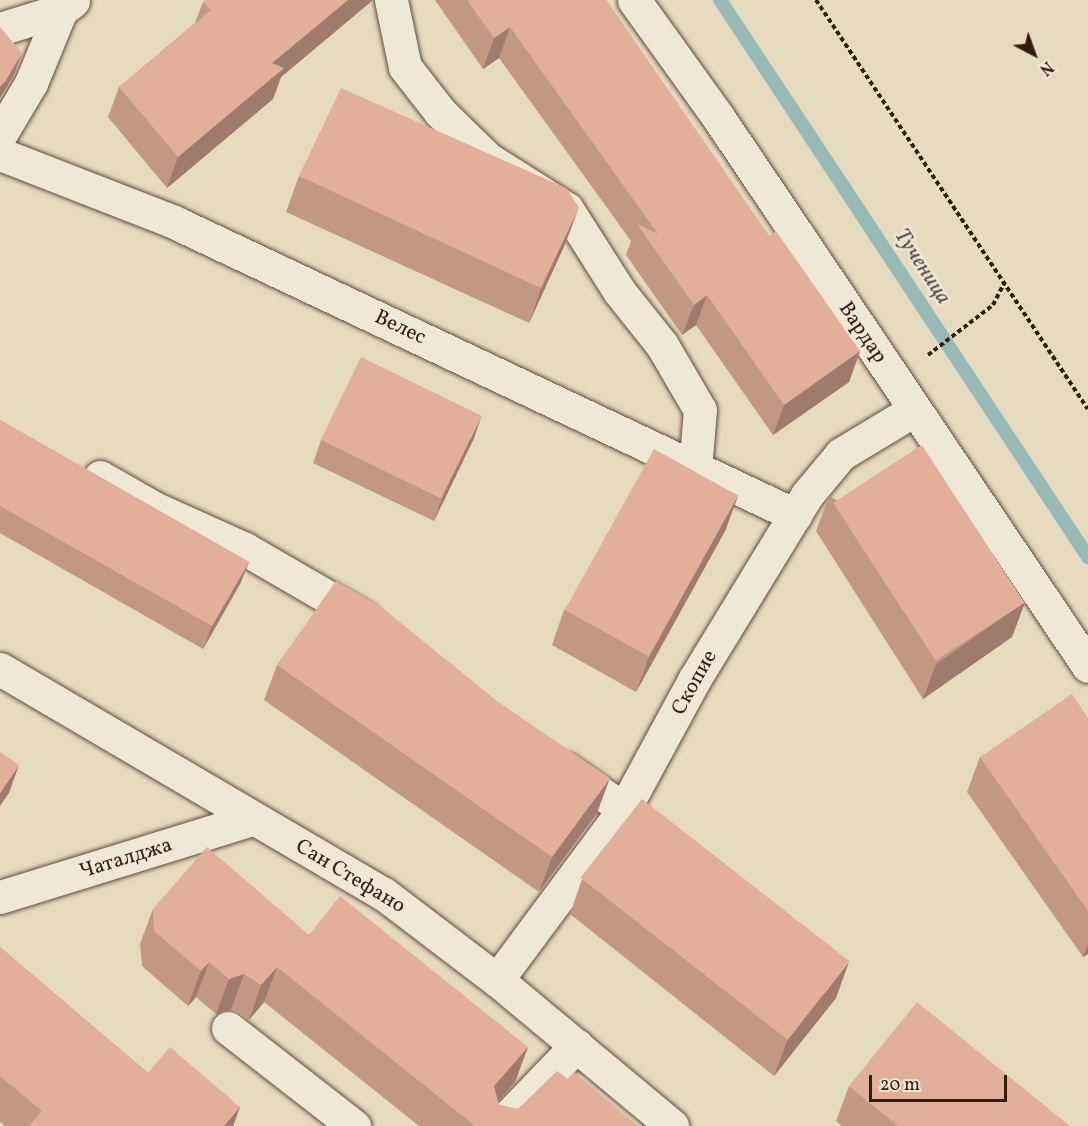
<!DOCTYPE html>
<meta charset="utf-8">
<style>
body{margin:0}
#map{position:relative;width:1088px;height:1126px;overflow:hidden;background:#e6dbbf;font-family:Vollkorn,serif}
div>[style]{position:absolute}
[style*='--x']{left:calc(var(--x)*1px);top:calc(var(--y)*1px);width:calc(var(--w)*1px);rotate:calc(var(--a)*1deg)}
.stream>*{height:14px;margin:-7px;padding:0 7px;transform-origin:7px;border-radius:7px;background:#97bab7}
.path>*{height:4px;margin-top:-2px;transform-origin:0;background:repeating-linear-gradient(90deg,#341c11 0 4.5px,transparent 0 7.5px)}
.roads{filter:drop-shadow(0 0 2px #604c3c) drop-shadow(0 0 2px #604c3c)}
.minor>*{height:33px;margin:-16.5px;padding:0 16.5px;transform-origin:16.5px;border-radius:16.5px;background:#efe8d5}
.wall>*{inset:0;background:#c29784}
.shaded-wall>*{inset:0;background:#9e7b6c}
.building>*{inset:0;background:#e2b09a;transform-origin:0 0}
span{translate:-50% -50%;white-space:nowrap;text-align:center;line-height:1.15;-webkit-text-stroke:4.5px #efe8d5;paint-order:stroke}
.street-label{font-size:21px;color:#341c11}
.water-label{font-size:22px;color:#524b43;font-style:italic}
.north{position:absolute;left:1004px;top:24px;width:60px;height:60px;-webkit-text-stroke:4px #efe8d5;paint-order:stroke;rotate:139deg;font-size:16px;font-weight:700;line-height:24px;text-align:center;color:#341c11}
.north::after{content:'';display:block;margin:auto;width:21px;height:27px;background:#341c11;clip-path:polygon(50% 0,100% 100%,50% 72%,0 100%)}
.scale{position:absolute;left:869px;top:1075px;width:138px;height:27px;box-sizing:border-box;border:3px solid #341c11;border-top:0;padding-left:8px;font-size:18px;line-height:21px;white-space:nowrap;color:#341c11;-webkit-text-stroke:4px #efe8d5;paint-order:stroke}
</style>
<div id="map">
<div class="stream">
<div style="--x:720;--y:0;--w:668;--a:56.55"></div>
</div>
<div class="path">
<div style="--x:816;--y:0;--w:491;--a:56.4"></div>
<div style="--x:928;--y:355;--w:82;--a:-37.6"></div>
<div style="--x:993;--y:305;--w:25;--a:-63"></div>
</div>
<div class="roads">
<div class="minor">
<div style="--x:391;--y:0;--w:68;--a:78.2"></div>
<div style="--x:405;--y:67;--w:57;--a:52.1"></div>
<div style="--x:440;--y:112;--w:67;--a:44.4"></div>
<div style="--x:488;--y:159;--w:93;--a:32.3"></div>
<div style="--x:567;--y:209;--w:97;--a:57.6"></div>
<div style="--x:619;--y:291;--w:69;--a:51.5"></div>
<div style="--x:662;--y:345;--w:75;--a:59.7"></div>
<div style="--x:700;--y:410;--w:58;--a:94.9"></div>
<div style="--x:634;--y:0;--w:144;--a:54.3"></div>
<div style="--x:718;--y:117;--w:662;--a:56.02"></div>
<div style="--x:0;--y:29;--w:64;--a:-17.3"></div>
<div style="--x:61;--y:10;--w:15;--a:-37"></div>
<div style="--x:0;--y:135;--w:61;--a:-59.2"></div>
<div style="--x:31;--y:83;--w:79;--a:-67.7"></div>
<div style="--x:0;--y:154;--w:187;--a:21.3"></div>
<div style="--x:174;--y:222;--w:687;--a:25.26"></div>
<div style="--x:100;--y:477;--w:62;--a:29.9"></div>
<div style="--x:154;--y:508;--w:100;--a:24.3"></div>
<div style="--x:245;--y:549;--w:138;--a:30.1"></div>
<div style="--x:0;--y:669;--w:445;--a:30.4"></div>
<div style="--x:384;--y:894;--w:142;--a:37.3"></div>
<div style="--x:497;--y:980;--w:228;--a:39.8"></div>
<div style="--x:566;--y:769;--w:70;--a:34.6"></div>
<div style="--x:0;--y:897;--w:264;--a:-17.2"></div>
<div style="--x:497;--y:980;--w:213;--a:-53.4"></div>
<div style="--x:624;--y:809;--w:147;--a:-61.5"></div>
<div style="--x:694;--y:680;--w:217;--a:-58.6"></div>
<div style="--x:807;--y:495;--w:53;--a:-50.3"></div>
<div style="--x:841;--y:454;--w:85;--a:-31.1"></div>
<div style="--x:228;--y:1028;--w:160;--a:37.9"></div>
<div style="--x:499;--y:1126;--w:112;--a:-46.1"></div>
</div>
</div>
<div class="wall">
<div style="clip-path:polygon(373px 0,281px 77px,273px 99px,167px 188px,108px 117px,119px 87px,195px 23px,203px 2px)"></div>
<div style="clip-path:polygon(435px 0,606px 0,769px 236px,860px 351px,849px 382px,773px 435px,696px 325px,682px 335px,626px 255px,631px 241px,499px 58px,483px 69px)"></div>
<div style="clip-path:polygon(299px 176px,566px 242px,529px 323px,286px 212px)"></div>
<div style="clip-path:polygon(0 420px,249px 562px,240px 584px,203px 649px,0 533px)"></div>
<div style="clip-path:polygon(474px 438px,434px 521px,313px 463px,321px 440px)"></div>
<div style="clip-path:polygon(738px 496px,725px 531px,636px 692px,552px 645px,564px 610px)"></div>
<div style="clip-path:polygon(829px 496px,1025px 602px,1012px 637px,923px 699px,816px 531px)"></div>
<div style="clip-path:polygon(277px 665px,597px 813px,539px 892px,264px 700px)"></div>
<div style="clip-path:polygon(1088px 718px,1088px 954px,1083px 957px,967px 792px,980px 757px)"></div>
<div style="clip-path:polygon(582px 879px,836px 998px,774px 1076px,570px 914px)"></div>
<div style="clip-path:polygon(153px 909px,309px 935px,528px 1047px,515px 1082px,498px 1101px,499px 1105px,518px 1109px,568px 1079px,638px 1126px,419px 1126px,264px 1002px,249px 1020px,231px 1010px,216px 1014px,196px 997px,188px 1006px,142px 966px,140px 944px)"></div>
<div style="clip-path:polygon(0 947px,148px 1073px,240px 1107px,233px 1126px,5px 1126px,0 1122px)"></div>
<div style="clip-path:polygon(849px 1086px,1070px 1126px,842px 1126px,836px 1121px)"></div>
</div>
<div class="shaded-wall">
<div style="clip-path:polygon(348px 0,373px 0,281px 77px,273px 99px,167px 188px,178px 157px,272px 63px)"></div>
<div style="clip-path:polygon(510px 27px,499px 58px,483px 69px,494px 38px)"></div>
<div style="clip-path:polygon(22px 53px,14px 75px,0 98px,0 86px)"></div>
<div style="clip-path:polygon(579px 207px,566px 242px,529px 323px,541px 288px)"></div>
<div style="clip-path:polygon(707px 295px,696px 325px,682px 335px,694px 305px)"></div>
<div style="clip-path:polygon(860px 351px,849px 382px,773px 435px,784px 405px)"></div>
<div style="clip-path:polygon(482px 415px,474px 438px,434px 521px,442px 498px)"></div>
<div style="clip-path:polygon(738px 496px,725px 531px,636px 692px,649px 657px)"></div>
<div style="clip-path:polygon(249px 562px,240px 584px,203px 649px,212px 626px)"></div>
<div style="clip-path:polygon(1025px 602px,1012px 637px,923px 699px,936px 664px)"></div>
<div style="clip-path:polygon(19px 765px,9px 793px,0 806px,0 793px)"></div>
<div style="clip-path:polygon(610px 778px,597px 813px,539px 892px,552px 857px)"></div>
<div style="clip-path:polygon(1088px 944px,1088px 954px,1083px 957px)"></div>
<div style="clip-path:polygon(209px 962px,196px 997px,188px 1006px,201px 971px)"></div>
<div style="clip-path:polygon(849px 962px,836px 998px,774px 1076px,787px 1041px)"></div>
<div style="clip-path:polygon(277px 967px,264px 1002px,249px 1020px,261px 985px)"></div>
<div style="clip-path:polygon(244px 974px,231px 1010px,216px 1014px,229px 979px)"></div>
<div style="clip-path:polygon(528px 1047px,515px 1082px,481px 1121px,494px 1086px)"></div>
<div style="clip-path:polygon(240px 1107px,233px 1126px,224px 1126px)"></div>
</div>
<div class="building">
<div style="clip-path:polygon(205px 0,348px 0,272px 63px,284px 68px,178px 157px,119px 87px,211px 10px,203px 2px)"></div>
<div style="clip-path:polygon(467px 0,606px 0,769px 236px,776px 231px,860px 351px,784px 405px,707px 295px,694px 305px,637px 224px,658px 234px,510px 27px,494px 38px)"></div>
<div style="clip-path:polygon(0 27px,22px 53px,5px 82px,0 86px)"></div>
<div style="clip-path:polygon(341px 88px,566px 188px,579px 207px,541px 288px,299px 176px)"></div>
<div style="left:361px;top:357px;width:134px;height:92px;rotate:26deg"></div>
<div style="clip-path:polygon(0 420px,249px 562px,212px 626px,0 506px)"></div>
<div style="left:922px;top:445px;width:188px;height:106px;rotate:57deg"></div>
<div style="left:654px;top:449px;width:96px;height:184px;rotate:29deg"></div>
<div style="clip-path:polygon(336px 581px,380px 606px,497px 701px,610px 778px,552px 857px,277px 665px)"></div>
<div style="clip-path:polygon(1072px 694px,1088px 718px,1088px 911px,980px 757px)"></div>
<div style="clip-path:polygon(0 752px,19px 765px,0 793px)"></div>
<div style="left:642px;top:799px;width:263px;height:100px;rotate:38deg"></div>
<div style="clip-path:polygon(207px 847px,309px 935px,340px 896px,528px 1047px,494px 1086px,499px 1105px,518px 1109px,557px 1071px,568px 1079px,574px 1072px,638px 1126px,475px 1126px,277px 967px,261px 985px,244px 974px,229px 979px,209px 962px,201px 971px,154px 931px,153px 909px)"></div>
<div style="clip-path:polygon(0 947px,148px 1073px,170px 1047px,240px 1107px,224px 1126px,29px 1126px,42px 1111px,0 1076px)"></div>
<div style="clip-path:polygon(917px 1002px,1070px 1126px,898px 1126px,849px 1086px)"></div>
</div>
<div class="street-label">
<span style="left:400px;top:328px;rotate:25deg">Велес</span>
<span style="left:862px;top:333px;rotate:56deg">Вардар</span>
<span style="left:695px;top:683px;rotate:-61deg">Скопие</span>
<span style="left:126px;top:859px;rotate:-17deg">Чаталджа</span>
<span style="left:350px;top:877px;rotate:31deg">Сан Стефано</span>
</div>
<div class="water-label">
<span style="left:922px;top:267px;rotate:57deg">Тученица</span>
</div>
<div class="north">N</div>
<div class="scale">20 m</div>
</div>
